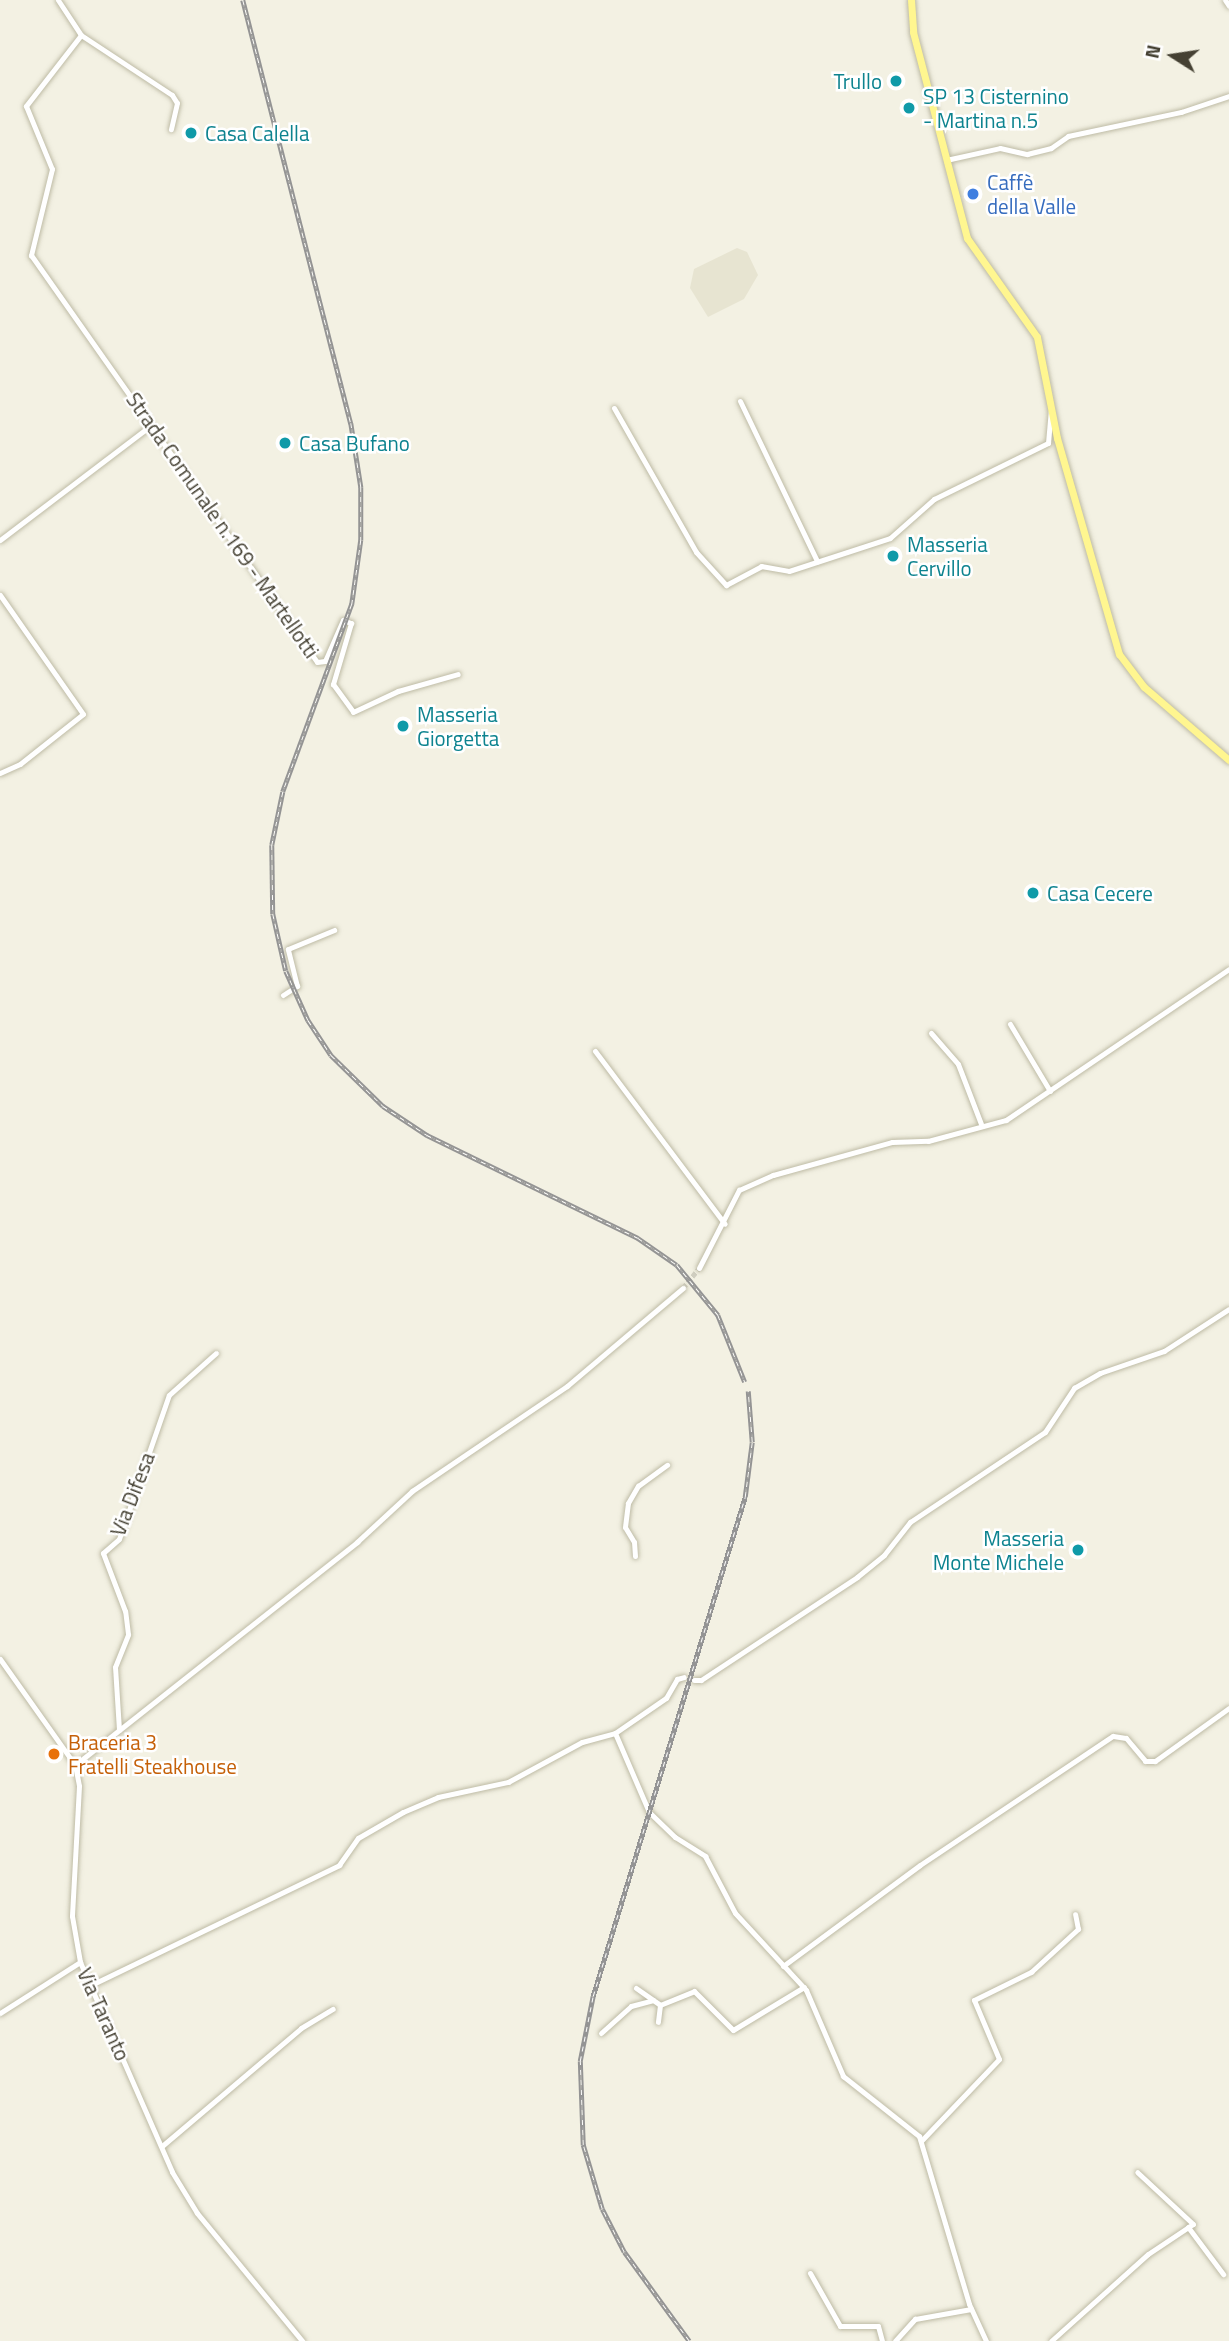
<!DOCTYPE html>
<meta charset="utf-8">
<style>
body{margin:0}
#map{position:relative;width:1229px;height:2341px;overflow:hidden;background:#f3f1e3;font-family:"Titillium Web",sans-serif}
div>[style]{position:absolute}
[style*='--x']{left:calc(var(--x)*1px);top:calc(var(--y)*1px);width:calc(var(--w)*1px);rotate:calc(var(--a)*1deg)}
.residential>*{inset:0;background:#e7e4d1}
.minor-tunnel>*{height:5px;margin-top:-2.5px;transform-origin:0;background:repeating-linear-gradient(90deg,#d0cec0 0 5px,transparent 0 7.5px)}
.roads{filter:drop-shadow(0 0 2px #bebba5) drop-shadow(0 0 2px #bebba5)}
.minor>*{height:5px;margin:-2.5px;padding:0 2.5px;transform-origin:2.5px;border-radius:2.5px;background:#fff}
.major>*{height:7px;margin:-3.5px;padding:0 3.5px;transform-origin:3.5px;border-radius:3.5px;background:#fff690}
.rail>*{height:4.5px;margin-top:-2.25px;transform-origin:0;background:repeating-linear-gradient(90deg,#fff 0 5px,#949494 0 10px);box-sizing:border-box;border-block:2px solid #949494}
.dots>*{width:19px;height:19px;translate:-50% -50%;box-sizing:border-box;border:4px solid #fff;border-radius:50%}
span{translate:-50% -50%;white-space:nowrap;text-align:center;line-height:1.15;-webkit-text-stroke:5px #fff;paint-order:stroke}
.culture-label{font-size:21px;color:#0d838f}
.right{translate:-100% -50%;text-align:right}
.left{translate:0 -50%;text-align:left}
.shop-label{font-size:21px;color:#366cbe}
.street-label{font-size:21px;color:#454133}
.food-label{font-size:21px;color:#c56008}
.north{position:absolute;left:1138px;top:21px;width:70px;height:70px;-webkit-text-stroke:5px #fff;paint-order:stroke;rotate:282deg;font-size:19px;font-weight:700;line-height:28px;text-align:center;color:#454133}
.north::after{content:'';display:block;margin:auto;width:24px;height:32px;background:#454133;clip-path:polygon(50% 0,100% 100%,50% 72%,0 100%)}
</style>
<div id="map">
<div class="residential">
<div style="clip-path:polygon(737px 248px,747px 252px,758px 275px,744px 299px,708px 317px,690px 288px,694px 269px)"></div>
</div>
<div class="minor-tunnel">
<div style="--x:683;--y:1288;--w:26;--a:-51"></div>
</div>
<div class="roads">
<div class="minor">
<div style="--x:58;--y:0;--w:42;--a:56.7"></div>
<div style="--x:81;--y:35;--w:90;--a:127.8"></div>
<div style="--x:26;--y:106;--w:68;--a:67.6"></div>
<div style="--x:52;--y:169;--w:89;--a:103.7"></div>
<div style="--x:31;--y:255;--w:497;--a:54.9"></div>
<div style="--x:317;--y:662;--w:8;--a:-7"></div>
<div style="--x:325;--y:661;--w:45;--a:-66.3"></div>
<div style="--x:343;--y:620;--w:9;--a:21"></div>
<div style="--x:351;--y:623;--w:64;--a:106.4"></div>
<div style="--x:333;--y:684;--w:34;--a:54"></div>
<div style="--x:353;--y:712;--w:50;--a:-25"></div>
<div style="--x:398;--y:691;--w:62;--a:-15.8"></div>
<div style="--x:1225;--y:0;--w:7;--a:56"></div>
<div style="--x:81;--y:35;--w:109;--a:33.4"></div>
<div style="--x:172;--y:95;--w:9;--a:58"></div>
<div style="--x:177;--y:103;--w:27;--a:103"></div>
<div style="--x:946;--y:160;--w:55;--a:-12.5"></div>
<div style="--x:1000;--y:148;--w:28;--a:13"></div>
<div style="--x:1027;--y:154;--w:25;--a:-14"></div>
<div style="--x:1051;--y:148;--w:21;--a:-35"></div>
<div style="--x:1068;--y:136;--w:116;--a:-12"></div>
<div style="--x:1181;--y:112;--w:51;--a:-18.4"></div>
<div style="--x:740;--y:401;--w:178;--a:64.3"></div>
<div style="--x:614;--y:408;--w:166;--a:60.3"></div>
<div style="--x:696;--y:552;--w:45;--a:47.7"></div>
<div style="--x:726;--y:585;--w:40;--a:-28"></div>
<div style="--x:761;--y:566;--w:28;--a:10"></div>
<div style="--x:789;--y:571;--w:106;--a:-18.1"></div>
<div style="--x:890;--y:538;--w:59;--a:-41.6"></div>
<div style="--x:934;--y:499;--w:127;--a:-26.2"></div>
<div style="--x:1048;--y:443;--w:34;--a:-85"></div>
<div style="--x:0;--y:540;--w:188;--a:-37.2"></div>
<div style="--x:0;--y:595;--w:145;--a:55.1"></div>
<div style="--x:83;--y:714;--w:80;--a:141.6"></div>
<div style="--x:20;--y:764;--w:22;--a:156"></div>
<div style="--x:283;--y:995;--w:17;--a:-33"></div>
<div style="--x:297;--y:986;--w:38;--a:-104"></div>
<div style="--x:288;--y:949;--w:50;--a:-22.4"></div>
<div style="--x:1010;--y:1024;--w:78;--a:59.2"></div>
<div style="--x:931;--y:1033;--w:41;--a:48.9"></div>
<div style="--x:958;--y:1064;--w:64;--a:69"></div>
<div style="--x:595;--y:1051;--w:216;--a:53.1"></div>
<div style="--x:699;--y:1268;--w:88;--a:-62.9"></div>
<div style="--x:739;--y:1190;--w:37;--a:-24"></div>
<div style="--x:773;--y:1175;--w:123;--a:-15.5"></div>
<div style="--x:892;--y:1142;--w:36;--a:-2"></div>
<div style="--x:928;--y:1141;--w:81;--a:-15.1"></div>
<div style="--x:1006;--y:1120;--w:269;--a:-34.1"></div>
<div style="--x:635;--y:1556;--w:14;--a:-94"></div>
<div style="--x:634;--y:1542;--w:17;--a:-121"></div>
<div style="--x:625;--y:1527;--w:24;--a:-83"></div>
<div style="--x:628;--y:1503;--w:20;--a:-60"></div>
<div style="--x:638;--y:1486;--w:36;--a:-36"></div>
<div style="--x:0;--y:1659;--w:130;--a:54.7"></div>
<div style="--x:75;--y:1765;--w:21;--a:79"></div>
<div style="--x:79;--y:1786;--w:130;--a:93.1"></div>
<div style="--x:72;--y:1916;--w:47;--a:80.1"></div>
<div style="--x:80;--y:1962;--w:229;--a:66.3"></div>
<div style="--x:172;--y:2172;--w:48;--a:58.6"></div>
<div style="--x:197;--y:2213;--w:166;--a:50.6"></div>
<div style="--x:694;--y:1680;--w:7;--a:0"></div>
<div style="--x:701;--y:1680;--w:187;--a:-33.4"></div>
<div style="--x:857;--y:1577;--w:35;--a:-39"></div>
<div style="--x:884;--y:1555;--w:42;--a:-51.8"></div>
<div style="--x:910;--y:1522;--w:162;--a:-33.7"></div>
<div style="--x:1045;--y:1432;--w:53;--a:-56.6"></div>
<div style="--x:1074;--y:1388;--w:30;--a:-30"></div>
<div style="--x:1100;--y:1373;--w:68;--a:-19"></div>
<div style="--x:1164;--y:1351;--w:77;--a:-32.9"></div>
<div style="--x:119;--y:1730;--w:63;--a:-93.6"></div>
<div style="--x:115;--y:1667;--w:35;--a:-68"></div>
<div style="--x:128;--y:1634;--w:23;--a:-97"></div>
<div style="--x:125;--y:1611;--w:62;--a:-110.8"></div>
<div style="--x:103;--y:1553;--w:21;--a:-41"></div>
<div style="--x:119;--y:1539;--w:152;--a:-70.9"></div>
<div style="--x:169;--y:1395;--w:63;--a:-41.8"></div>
<div style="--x:615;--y:1733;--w:86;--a:66.7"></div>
<div style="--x:649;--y:1812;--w:36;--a:44"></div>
<div style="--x:675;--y:1837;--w:36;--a:32"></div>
<div style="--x:705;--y:1856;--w:64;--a:62.2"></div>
<div style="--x:735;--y:1913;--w:105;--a:47.3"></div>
<div style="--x:806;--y:1990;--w:94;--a:66.7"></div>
<div style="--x:843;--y:2076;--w:97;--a:38.3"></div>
<div style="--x:919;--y:2136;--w:175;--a:73.4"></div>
<div style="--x:969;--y:2304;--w:41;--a:65.3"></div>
<div style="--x:75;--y:1765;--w:360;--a:-38.3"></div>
<div style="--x:357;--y:1542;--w:75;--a:-42.8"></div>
<div style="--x:412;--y:1491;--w:187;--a:-34.1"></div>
<div style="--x:567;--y:1386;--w:152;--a:-40.2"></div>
<div style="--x:783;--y:1966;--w:170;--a:-36.4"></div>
<div style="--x:920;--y:1865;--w:232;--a:-33.8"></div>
<div style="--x:1113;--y:1736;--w:13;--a:9"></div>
<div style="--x:1126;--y:1738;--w:30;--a:50"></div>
<div style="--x:1145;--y:1761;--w:10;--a:0"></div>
<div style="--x:1155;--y:1761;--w:91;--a:-35.6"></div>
<div style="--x:91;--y:1985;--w:276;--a:-25.8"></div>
<div style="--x:339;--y:1865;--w:33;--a:-55"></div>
<div style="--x:358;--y:1838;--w:52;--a:-30"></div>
<div style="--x:403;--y:1812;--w:38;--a:-23"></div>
<div style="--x:438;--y:1797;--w:72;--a:-12.1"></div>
<div style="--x:508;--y:1782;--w:84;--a:-28.4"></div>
<div style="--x:582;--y:1742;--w:34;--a:-15"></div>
<div style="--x:615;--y:1733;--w:62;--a:-34.5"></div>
<div style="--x:666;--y:1698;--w:22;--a:-60"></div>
<div style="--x:677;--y:1679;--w:7;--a:-16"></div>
<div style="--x:636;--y:1988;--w:29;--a:35"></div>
<div style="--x:660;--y:2005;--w:17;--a:97"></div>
<div style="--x:660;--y:2005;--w:37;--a:-22"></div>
<div style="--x:694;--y:1991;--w:55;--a:45"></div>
<div style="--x:733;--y:2030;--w:83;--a:-31.2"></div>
<div style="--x:0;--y:2013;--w:95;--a:-32.5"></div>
<div style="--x:601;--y:2033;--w:40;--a:-42"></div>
<div style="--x:631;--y:2006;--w:23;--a:-15"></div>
<div style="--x:921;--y:2141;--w:113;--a:-46.4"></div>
<div style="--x:999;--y:2059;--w:64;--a:-113"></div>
<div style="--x:974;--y:2000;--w:64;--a:-26.2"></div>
<div style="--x:1031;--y:1972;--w:64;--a:-42.5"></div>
<div style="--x:1078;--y:1929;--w:15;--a:-101"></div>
<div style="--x:162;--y:2146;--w:182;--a:-40.3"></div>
<div style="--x:301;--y:2028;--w:37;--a:-31"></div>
<div style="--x:1188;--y:2227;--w:59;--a:53.3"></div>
<div style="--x:810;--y:2273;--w:61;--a:60.5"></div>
<div style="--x:840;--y:2326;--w:38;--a:0"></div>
<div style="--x:878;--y:2326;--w:16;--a:75"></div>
<div style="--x:895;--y:2341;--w:30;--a:-48"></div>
<div style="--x:915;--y:2319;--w:57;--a:-10.1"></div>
<div style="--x:1051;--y:2341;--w:130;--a:-41.9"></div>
<div style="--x:1148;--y:2254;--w:54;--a:-33.7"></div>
<div style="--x:1193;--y:2224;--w:76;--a:-137.1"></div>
</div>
<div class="major">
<div style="--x:911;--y:0;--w:32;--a:86"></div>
<div style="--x:913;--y:32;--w:213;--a:75.3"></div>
<div style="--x:967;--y:238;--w:121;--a:54.7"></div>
<div style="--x:1037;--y:337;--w:103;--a:78.8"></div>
<div style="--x:1057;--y:438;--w:225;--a:74"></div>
<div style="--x:1119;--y:654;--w:41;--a:52.9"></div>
<div style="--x:1144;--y:687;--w:112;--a:40.7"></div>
</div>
</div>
<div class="rail">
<div style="--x:243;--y:0;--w:437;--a:75.7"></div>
<div style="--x:351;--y:423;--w:65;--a:81.1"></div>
<div style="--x:361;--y:487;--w:53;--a:90"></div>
<div style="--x:361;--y:540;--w:65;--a:98"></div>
<div style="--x:352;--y:604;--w:200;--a:110.2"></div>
<div style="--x:283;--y:792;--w:54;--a:101.7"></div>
<div style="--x:272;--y:845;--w:69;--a:89.2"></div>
<div style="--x:273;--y:914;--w:58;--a:77.2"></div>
<div style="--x:286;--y:971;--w:54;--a:65.8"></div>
<div style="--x:308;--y:1020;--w:42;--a:56.7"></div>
<div style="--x:331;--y:1055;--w:73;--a:44.4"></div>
<div style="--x:383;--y:1106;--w:53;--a:33.4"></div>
<div style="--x:427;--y:1135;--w:235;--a:26"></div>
<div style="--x:638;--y:1238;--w:47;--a:34.7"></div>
<div style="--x:677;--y:1265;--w:65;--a:50.6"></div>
<div style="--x:718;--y:1315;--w:72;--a:68.1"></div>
<div style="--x:689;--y:2341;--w:110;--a:-126.1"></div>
<div style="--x:624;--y:2252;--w:48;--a:-117.1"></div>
<div style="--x:602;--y:2209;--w:67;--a:-106.5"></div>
<div style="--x:583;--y:2145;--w:84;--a:-92"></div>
<div style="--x:580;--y:2061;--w:66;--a:-78.7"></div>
<div style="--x:593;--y:1996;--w:522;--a:-73.06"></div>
<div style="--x:745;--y:1497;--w:55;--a:-82.7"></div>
<div style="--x:752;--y:1442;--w:51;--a:-94.5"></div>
</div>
<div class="dots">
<div style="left:896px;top:81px;background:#0f9aa8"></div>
<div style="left:909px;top:108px;background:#0f9aa8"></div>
<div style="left:191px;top:133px;background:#0f9aa8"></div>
<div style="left:973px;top:194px;background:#3f7fe0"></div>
<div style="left:285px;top:443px;background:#0f9aa8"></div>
<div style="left:893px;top:556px;background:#0f9aa8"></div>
<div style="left:403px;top:726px;background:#0f9aa8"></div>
<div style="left:1033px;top:893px;background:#0f9aa8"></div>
<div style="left:1078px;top:1550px;background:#0f9aa8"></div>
<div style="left:54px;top:1754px;background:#e8710a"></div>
</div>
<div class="culture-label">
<span class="right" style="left:882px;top:81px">Trullo</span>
<span class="left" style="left:923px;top:108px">SP 13 Cisternino<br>- Martina n.5</span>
<span class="left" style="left:205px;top:133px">Casa Calella</span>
<span class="left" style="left:299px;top:443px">Casa Bufano</span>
<span class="left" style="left:907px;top:556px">Masseria<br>Cervillo</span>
<span class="left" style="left:417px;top:726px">Masseria<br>Giorgetta</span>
<span class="left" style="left:1047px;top:893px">Casa Cecere</span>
<span class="right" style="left:1064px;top:1550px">Masseria<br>Monte Michele</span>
</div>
<div class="shop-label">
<span class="left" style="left:987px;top:194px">Caffè<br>della Valle</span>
</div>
<div class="street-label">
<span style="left:223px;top:525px;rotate:55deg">Strada Comunale n.169 - Martellotti</span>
<span style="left:132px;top:1494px;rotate:-69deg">Via Difesa</span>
<span style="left:104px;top:2014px;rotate:66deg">Via Taranto</span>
</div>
<div class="food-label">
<span class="left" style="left:68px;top:1754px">Braceria 3<br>Fratelli Steakhouse</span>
</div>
<div class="north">N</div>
</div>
